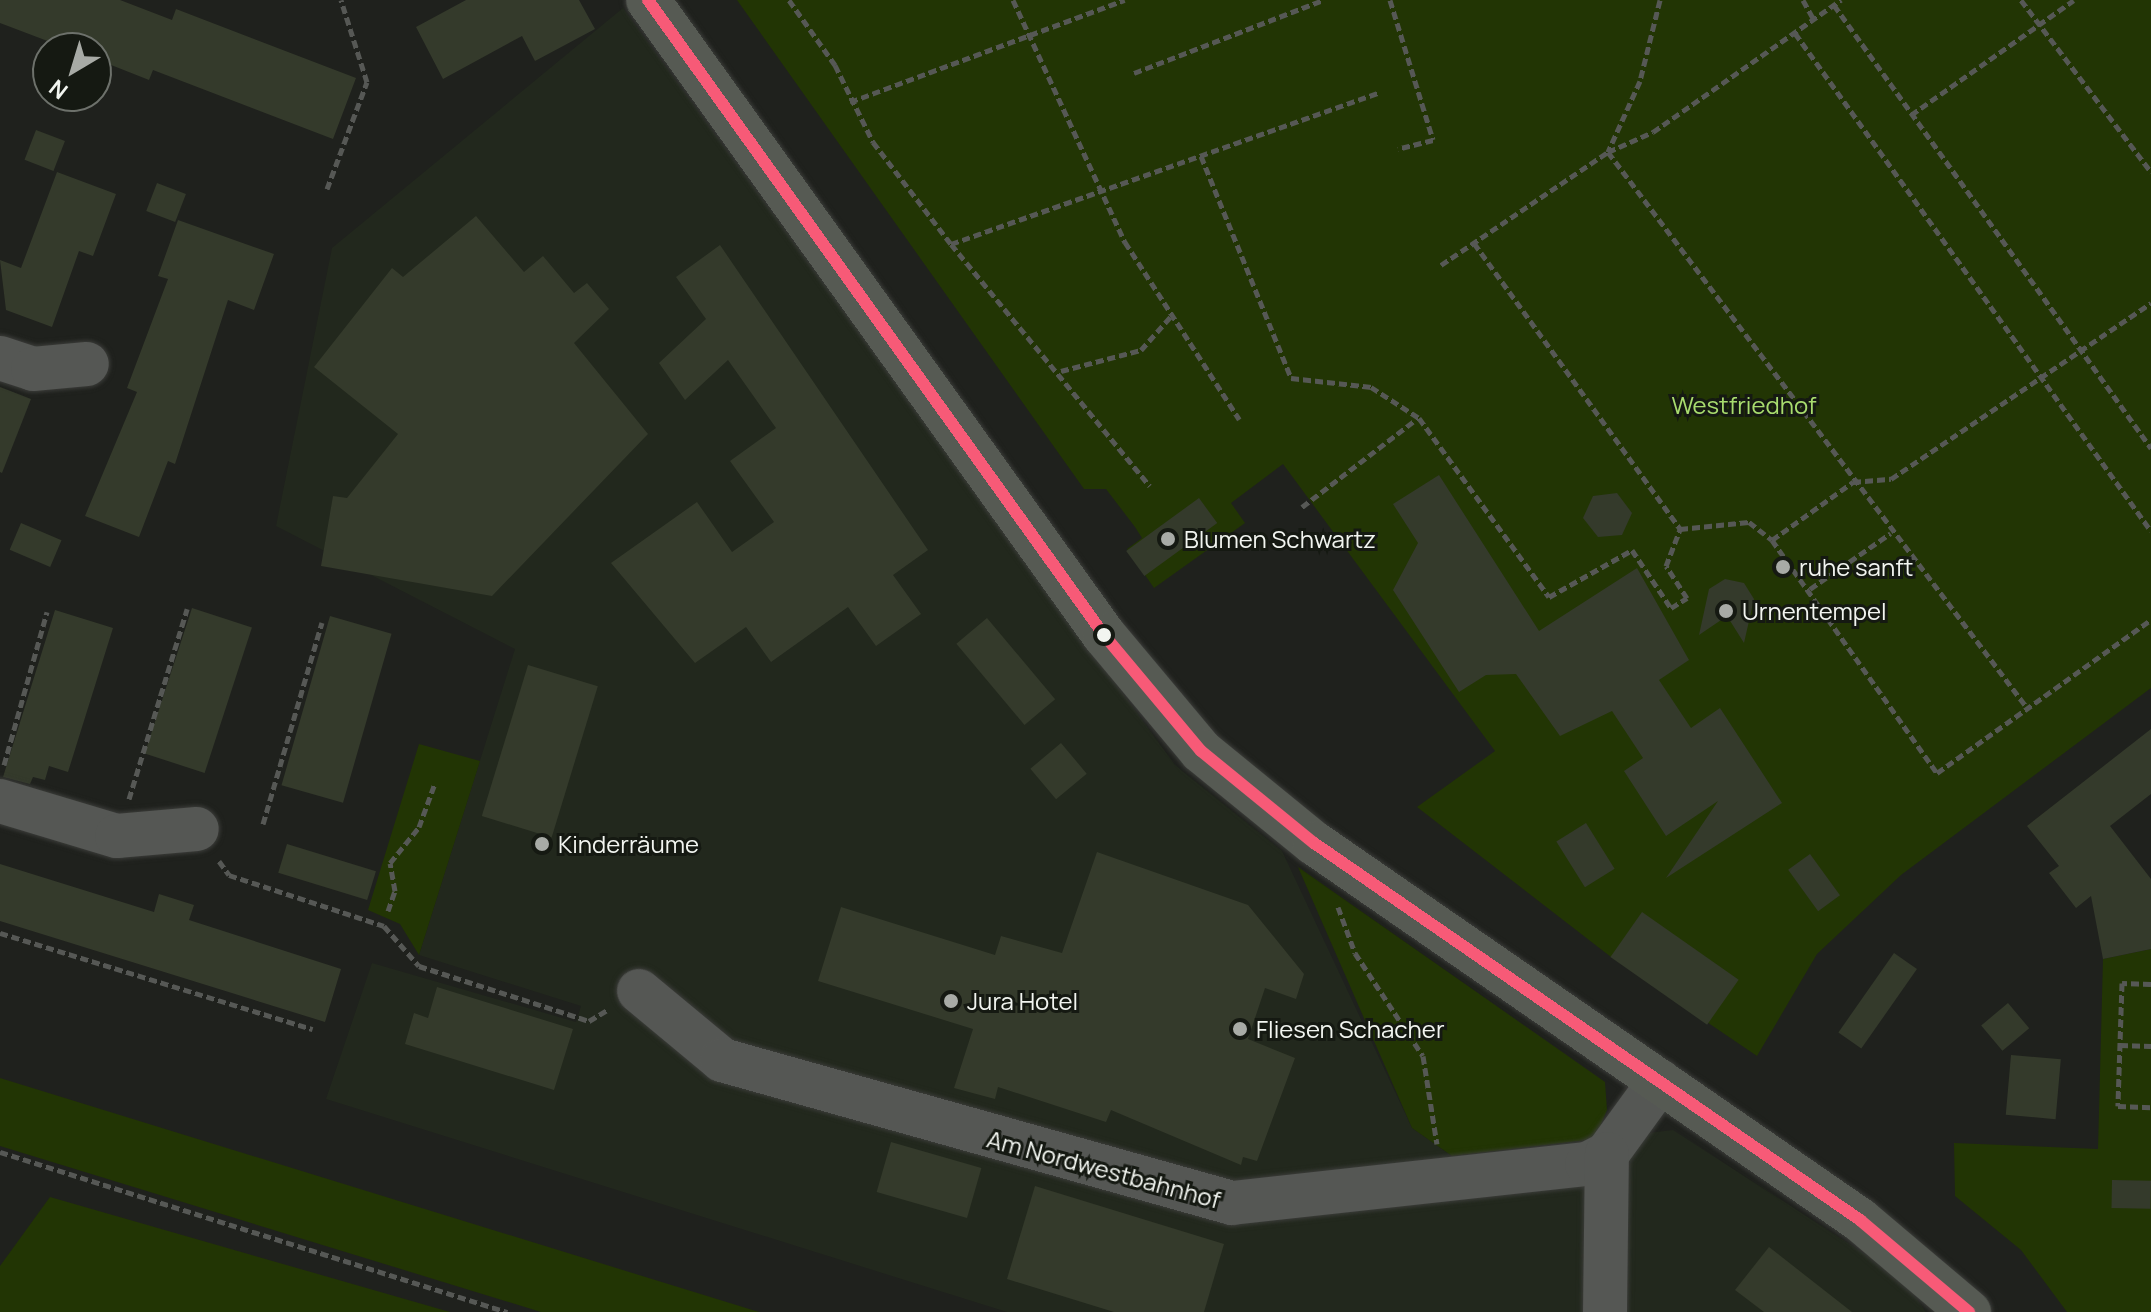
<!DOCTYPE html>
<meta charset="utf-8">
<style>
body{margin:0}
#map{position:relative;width:2151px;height:1312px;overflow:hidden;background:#1f211d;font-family:Manrope,sans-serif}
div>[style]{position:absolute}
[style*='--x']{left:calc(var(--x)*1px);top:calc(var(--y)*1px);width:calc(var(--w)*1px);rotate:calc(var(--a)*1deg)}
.built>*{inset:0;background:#22281d}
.green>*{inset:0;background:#223504}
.building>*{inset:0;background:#343a2b;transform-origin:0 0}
.path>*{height:5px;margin-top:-2.5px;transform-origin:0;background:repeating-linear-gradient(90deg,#565855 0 8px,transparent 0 12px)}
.roads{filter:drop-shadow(0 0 2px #3b3c39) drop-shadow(0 0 2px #3b3c39)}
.minor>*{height:44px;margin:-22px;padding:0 22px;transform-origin:22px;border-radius:22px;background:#555754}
.major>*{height:44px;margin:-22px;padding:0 22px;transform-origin:22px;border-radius:22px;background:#565a53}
.bus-1>*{height:12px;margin:-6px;padding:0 6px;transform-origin:6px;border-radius:6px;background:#f75a77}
.dots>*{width:22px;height:22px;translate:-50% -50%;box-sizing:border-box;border:4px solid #151912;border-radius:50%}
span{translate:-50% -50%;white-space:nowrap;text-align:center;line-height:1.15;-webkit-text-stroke:6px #151912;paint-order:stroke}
.park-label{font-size:24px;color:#a8dc6e}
.poi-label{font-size:24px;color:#f2f5f0}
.left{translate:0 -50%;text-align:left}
.street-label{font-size:24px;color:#f2f5f0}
.north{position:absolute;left:32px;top:32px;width:80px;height:80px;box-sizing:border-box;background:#151912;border:2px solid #6d716b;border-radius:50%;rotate:218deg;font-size:22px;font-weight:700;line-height:32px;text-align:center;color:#f2f5f0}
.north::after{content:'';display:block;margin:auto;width:28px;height:36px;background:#a8aba6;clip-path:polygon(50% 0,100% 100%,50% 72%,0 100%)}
</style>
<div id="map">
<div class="built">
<div style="clip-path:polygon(623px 8px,1175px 765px,1282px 851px,1412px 1128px,1452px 1156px,1673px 1130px,1902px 1278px,1926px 1312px,1007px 1312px,326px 1099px,372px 963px,576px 1022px,581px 1006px,419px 955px,515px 649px,276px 526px,332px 248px)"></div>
</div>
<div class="green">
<div style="clip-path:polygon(737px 0,2151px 0,2151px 688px,1901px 875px,1817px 954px,1757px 1056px,1611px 957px,1417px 807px,1495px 751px,1283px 464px,1231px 503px,1245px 523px,1154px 588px,1127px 549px,1142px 538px,1135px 527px,1106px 489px,1084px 489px)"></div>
<div style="clip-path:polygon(419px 744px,480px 761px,419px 955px,400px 924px,368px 910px)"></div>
<div style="clip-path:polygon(1298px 867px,1605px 1082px,1607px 1110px,1595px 1139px,1452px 1156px,1412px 1128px)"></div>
<div style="clip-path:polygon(2151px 949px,2151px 1312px,2067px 1312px,2021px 1250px,1955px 1196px,1954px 1143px,2098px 1149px,2103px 959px)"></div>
<div style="clip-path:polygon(0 1078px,759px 1312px,541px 1312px,0 1146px)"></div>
<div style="clip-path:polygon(50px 1197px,450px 1312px,0 1312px,0 1266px)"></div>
</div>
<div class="building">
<div style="clip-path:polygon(0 0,120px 0,172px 20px,176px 9px,356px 78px,333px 139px,153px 70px,149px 80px,96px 59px,96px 48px,66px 48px,0 23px)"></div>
<div style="clip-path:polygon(466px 0,579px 0,595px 29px,535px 61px,522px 36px,443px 79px,416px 27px)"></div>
<div style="left:36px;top:130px;width:31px;height:32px;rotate:21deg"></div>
<div style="clip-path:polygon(57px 172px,116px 194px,93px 256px,79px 251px,52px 327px,6px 310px,0 260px,21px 268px)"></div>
<div style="left:157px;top:183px;width:31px;height:30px;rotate:21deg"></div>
<div style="clip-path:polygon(476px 216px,524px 272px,543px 256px,574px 293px,587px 283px,609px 309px,574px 343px,648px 434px,492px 596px,321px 566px,333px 496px,347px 498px,398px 434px,314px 367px,392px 268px,403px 277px)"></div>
<div style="clip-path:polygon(178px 220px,274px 254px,254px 310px,228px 300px,175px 464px,168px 461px,139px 537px,85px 516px,137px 392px,127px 388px,168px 279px,158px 276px)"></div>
<div style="clip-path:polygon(720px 245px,928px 550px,893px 575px,921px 614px,876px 646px,848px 607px,771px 662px,746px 627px,695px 663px,611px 563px,697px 502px,732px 552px,774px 522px,730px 461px,776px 428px,728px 360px,685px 400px,659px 363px,706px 319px,676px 277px)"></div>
<div style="clip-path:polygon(0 387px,31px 399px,2px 473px,0 472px)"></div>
<div style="clip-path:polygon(1439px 475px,1539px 631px,1637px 568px,1689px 660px,1659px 680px,1691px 728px,1720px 708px,1782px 803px,1666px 878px,1718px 801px,1666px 836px,1624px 771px,1643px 758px,1612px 711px,1560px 736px,1516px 674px,1486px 675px,1459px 692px,1393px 590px,1418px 543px,1393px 504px)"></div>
<div style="clip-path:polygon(1617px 493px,1632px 513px,1622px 535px,1598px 537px,1583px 518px,1593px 496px)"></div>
<div style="left:1199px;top:498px;width:31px;height:90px;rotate:54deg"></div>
<div style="left:21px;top:523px;width:44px;height:29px;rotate:23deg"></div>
<div style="clip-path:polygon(1725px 579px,1744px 583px,1754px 599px,1744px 643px,1727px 616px,1699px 635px,1709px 589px)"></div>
<div style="left:192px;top:608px;width:63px;height:153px;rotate:18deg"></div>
<div style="clip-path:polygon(55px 610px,113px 628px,68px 772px,49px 766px,45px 780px,33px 777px,30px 784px,3px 777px)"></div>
<div style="left:330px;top:616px;width:64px;height:176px;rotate:16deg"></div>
<div style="left:987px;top:618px;width:106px;height:40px;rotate:50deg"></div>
<div style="left:528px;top:665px;width:73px;height:158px;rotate:17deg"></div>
<div style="clip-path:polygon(2151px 729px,2151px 794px,2110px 826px,2151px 879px,2151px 949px,2103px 959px,2091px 896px,2076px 908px,2049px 873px,2059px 866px,2027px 826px)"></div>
<div style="left:1061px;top:743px;width:40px;height:40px;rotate:50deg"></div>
<div style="left:1586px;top:823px;width:54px;height:35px;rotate:58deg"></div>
<div style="left:287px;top:844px;width:93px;height:30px;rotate:17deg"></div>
<div style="clip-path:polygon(1097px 852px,1248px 905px,1304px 974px,1296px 999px,1265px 988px,1248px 1039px,1295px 1058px,1257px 1161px,1243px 1157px,1241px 1165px,1111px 1110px,1106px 1122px,998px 1087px,995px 1099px,954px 1088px,973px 1029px,818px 981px,841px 907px,995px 955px,1001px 936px,1062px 953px)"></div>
<div style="left:1810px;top:854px;width:51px;height:27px;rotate:54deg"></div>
<div style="clip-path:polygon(0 864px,154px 912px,159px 894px,194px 905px,189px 920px,341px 969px,325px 1022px,0 921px)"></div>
<div style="left:1642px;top:912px;width:118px;height:55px;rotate:35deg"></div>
<div style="left:1894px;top:953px;width:28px;height:97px;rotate:35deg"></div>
<div style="clip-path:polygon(437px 987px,573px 1029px,554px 1090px,405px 1044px,414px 1013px,428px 1018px)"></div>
<div style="left:2008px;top:1003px;width:33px;height:35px;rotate:50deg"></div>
<div style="left:2011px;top:1055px;width:50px;height:60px;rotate:5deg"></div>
<div style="left:891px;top:1142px;width:94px;height:52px;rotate:16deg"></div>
<div style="left:2112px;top:1180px;width:39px;height:28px;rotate:1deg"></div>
<div style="clip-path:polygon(1035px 1186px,1224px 1244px,1204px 1312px,1114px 1312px,1007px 1279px)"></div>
<div style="clip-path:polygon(1769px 1247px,1852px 1312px,1764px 1312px,1735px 1290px)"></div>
</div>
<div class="path">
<div style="--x:789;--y:0;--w:80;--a:54.7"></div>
<div style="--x:835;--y:65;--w:86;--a:63.7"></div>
<div style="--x:873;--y:142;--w:128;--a:52.6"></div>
<div style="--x:951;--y:244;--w:453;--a:-19.5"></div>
<div style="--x:1013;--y:0;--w:267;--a:65.2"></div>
<div style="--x:1125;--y:242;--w:211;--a:57.2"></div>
<div style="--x:1390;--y:0;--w:146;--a:72.9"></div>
<div style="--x:1433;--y:140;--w:36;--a:166"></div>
<div style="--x:1660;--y:0;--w:83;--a:103.9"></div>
<div style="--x:1640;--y:81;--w:78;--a:114.3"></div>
<div style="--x:1608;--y:152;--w:698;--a:52.98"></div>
<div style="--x:1803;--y:0;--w:23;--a:61"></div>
<div style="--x:2021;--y:0;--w:216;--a:52.9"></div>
<div style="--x:1834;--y:5;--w:545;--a:54.41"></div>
<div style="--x:1795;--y:33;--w:612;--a:54.44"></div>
<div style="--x:1134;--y:73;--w:203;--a:-21.1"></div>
<div style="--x:850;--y:102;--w:293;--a:-20.4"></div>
<div style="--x:1911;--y:115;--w:199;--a:-35.2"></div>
<div style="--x:1201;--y:156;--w:240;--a:67.9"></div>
<div style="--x:1291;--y:378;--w:81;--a:6.4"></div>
<div style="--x:1371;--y:387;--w:57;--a:32.9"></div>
<div style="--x:1419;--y:418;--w:221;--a:54"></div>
<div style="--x:1549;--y:597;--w:95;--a:-29.5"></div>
<div style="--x:1632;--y:550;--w:70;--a:56.1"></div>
<div style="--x:1671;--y:608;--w:19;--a:-32"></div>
<div style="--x:1687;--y:598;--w:38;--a:-123"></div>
<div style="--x:1666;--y:566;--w:40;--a:-69"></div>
<div style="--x:327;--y:189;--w:114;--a:-69.5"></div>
<div style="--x:367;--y:82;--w:86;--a:-107.6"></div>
<div style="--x:1474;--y:243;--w:352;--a:54.2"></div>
<div style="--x:1680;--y:529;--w:69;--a:-5.8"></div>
<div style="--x:1749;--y:522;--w:29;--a:38"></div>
<div style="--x:1772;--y:540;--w:286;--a:54.7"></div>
<div style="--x:1937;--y:773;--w:263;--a:-35.6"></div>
<div style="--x:951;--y:244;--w:313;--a:50.6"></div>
<div style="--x:1441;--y:265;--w:202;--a:-34.1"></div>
<div style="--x:1608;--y:152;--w:49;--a:-24"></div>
<div style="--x:1653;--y:132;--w:230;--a:-35.1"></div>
<div style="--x:1061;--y:371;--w:83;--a:-14.7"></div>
<div style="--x:1141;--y:350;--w:47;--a:-48.5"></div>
<div style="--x:1302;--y:507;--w:146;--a:-37.5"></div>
<div style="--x:1772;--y:540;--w:100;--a:-35.6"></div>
<div style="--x:1853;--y:482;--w:38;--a:-5"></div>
<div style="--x:1891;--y:479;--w:314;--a:-34.1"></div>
<div style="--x:1810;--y:589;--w:98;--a:-34.7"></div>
<div style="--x:4;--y:765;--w:159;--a:-74.3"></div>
<div style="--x:129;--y:799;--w:199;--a:-73"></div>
<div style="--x:263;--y:824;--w:210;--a:-73.7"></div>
<div style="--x:219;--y:861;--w:17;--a:54"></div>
<div style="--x:229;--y:875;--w:163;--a:18.2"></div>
<div style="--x:384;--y:926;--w:53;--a:48.8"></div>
<div style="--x:419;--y:966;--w:179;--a:17.9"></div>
<div style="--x:589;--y:1021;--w:21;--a:-31"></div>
<div style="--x:1338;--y:907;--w:49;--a:69.7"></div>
<div style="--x:1355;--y:953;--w:123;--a:56.6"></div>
<div style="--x:1423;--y:1056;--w:89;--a:81"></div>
<div style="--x:388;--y:911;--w:21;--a:-71"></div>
<div style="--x:395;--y:891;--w:28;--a:-100"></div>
<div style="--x:390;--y:863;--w:46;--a:-51.1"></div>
<div style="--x:419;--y:827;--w:47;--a:-70"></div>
<div style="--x:0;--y:933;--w:327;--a:17.1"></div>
<div style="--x:2151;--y:984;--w:29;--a:-178"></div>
<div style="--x:2122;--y:983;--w:123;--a:91.9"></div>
<div style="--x:2118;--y:1106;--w:33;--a:2"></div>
<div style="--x:2120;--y:1045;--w:31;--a:2"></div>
<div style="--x:0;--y:1152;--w:532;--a:17.51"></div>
</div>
<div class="roads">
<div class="minor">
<div style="--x:0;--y:358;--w:35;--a:18"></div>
<div style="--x:33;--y:369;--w:54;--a:-5.3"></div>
<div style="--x:0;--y:801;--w:122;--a:16.7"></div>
<div style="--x:117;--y:836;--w:80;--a:-5"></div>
<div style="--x:639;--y:991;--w:108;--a:39.7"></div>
<div style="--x:722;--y:1060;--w:530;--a:15.66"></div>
<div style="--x:1232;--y:1203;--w:357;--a:-6.3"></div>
<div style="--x:1587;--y:1164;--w:22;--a:-27"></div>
<div style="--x:1607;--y:1154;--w:90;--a:-54"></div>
<div style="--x:1605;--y:1312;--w:158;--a:-89.3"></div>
</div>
<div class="major">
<div style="--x:648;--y:0;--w:782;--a:54.32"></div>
<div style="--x:1104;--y:635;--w:151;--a:50.1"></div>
<div style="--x:1201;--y:751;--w:146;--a:39.2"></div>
<div style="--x:1314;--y:843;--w:664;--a:34.62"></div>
<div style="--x:1860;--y:1220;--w:143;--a:40.2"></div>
</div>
</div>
<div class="bus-1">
<div style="--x:648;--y:0;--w:782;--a:54.32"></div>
<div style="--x:1104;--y:635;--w:151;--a:50.1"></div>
<div style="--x:1201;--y:751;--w:146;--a:39.2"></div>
<div style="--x:1314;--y:843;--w:664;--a:34.62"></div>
<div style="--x:1860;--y:1220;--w:143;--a:40.2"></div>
</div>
<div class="dots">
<div style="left:1168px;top:539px;background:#a8aba6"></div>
<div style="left:1783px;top:567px;background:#a8aba6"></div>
<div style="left:1726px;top:611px;background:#a8aba6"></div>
<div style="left:1104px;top:635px;background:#f2f5f0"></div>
<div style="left:542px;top:844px;background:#a8aba6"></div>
<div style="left:951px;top:1001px;background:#a8aba6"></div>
<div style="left:1240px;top:1029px;background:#a8aba6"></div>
</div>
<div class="park-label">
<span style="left:1744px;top:405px">Westfriedhof</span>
</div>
<div class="poi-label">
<span class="left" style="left:1184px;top:539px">Blumen Schwartz</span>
<span class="left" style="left:1799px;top:567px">ruhe sanft</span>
<span class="left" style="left:1742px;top:611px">Urnentempel</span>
<span class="left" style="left:558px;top:844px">Kinderräume</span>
<span class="left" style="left:967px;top:1001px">Jura Hotel</span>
<span class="left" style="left:1256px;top:1029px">Fliesen Schacher</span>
</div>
<div class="street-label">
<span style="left:1104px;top:1169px;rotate:15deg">Am Nordwestbahnhof</span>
</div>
<div class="north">N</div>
</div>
